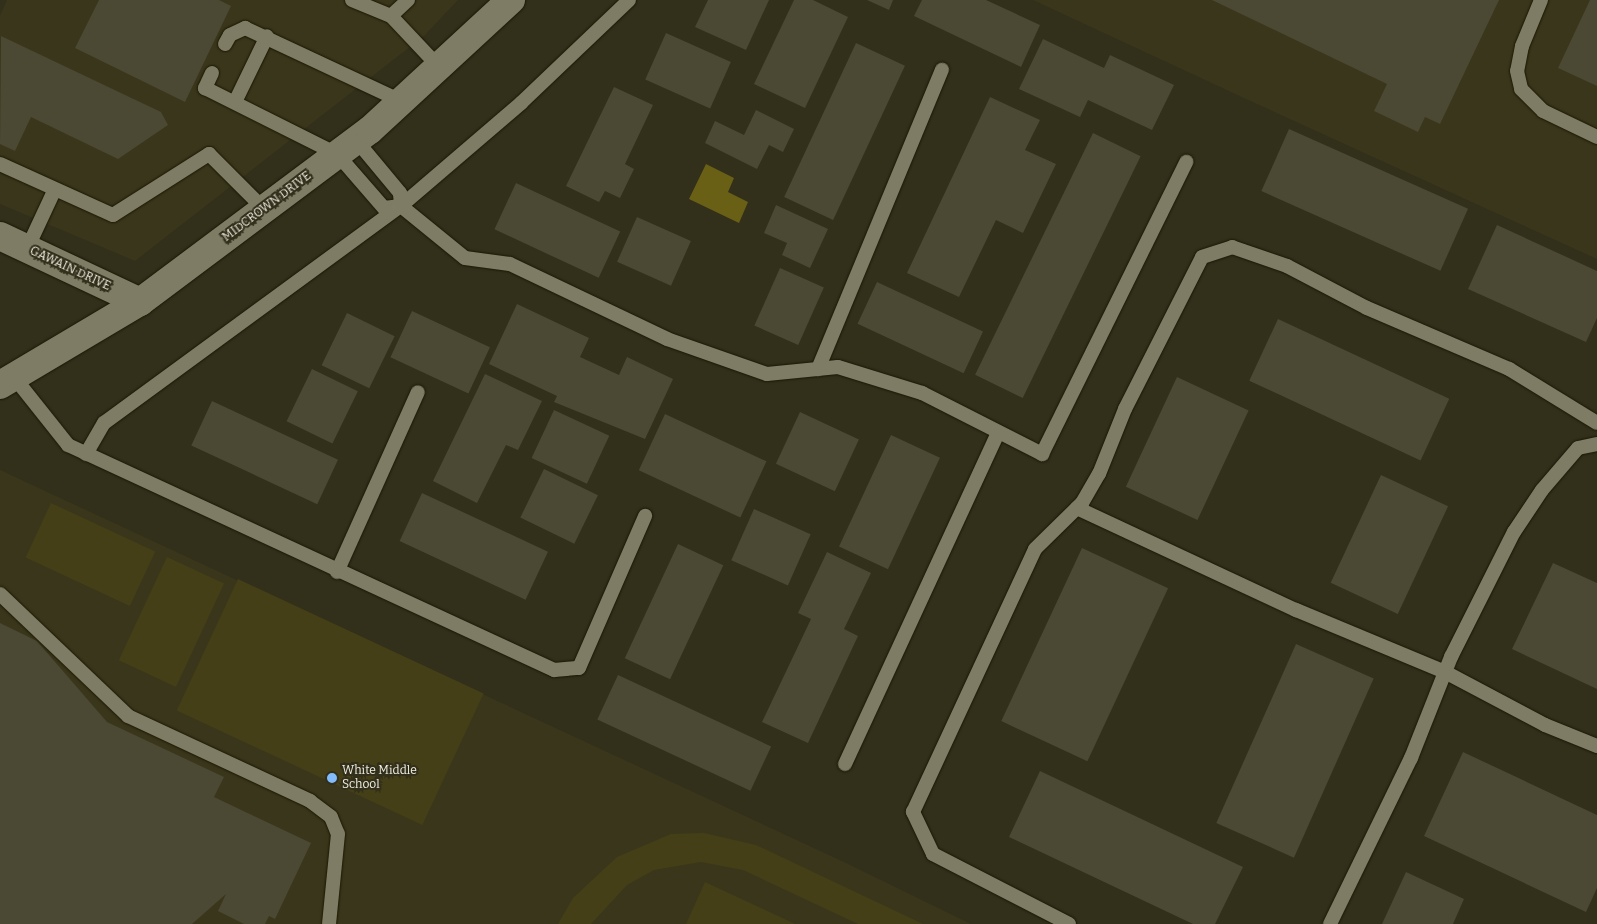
<!DOCTYPE html>
<style>
body{margin:0}
#map{position:relative;width:1597px;height:924px;overflow:hidden;background:#322f1b;font-family:Bitter,serif}
div>[style]{position:absolute}
[style*='--x']{left:calc(var(--x)*1px);top:calc(var(--y)*1px);width:calc(var(--w)*1px);rotate:calc(var(--a)*1deg)}
.built>*{inset:0;background:#3a361b}
.green>*{inset:0;background:#443f16;transform-origin:0 0}
.water>*{inset:0;background:#6a6015}
.building>*{inset:0;background:#4b4833;transform-origin:0 0}
.roads{filter:drop-shadow(0 0 1px #1a1704) drop-shadow(0 0 1px #1a1704)}
.service>*{height:14px;margin:-7px;padding:0 7px;transform-origin:7px;border-radius:7px;background:#7f7c65}
.minor>*{height:28px;margin:-14px;padding:0 14px;transform-origin:14px;border-radius:14px;background:#7f7c65}
.tertiary>*{height:28px;margin:-14px;padding:0 14px;transform-origin:14px;border-radius:14px;background:#7f7c65}
.dots>*{width:14px;height:14px;translate:-50% -50%;box-sizing:border-box;border:2px solid #322f1b;border-radius:50%}
span{translate:-50% -50%;white-space:nowrap;text-align:center;line-height:1.15;-webkit-text-stroke:4px #322f1b;paint-order:stroke}
.street-label{font-size:12px;color:#f0eee2}
.poi-label{font-size:12px;color:#f0eee2}
.left{translate:0 -50%;text-align:left}
</style>
<div id="map">
<div class="built">
<div style="clip-path:polygon(7px 0,458px 0,424px 36px,135px 261px,0 204px,0 16px)"></div>
<div style="clip-path:polygon(1033px 0,1597px 0,1597px 259px,1246px 99px)"></div>
<div style="clip-path:polygon(0 470px,844px 862px,971px 924px,0 924px)"></div>
</div>
<div class="green">
<div style="left:51px;top:503px;width:115px;height:60px;rotate:25deg"></div>
<div style="left:167px;top:557px;width:63px;height:114px;rotate:25deg"></div>
<div style="left:238px;top:579px;width:271px;height:145px;rotate:25deg"></div>
<div style="clip-path:polygon(704px 833px,756px 845px,923px 924px,858px 924px,743px 870px,701px 862px,654px 870px,627px 885px,591px 924px,558px 924px,573px 898px,617px 857px,671px 834px)"></div>
<div style="clip-path:polygon(705px 882px,795px 924px,686px 924px)"></div>
</div>
<div class="water">
<div style="clip-path:polygon(706px 164px,734px 178px,728px 192px,748px 202px,739px 223px,689px 199px)"></div>
</div>
<div class="building">
<div style="clip-path:polygon(99px 0,219px 0,231px 6px,185px 102px,75px 48px)"></div>
<div style="clip-path:polygon(708px 0,769px 0,746px 50px,695px 27px)"></div>
<div style="clip-path:polygon(794px 0,813px 0,848px 17px,805px 108px,754px 84px)"></div>
<div style="clip-path:polygon(867px 0,893px 0,889px 10px)"></div>
<div style="clip-path:polygon(922px 0,986px 0,1040px 25px,1021px 67px,914px 16px)"></div>
<div style="clip-path:polygon(1212px 0,1499px 0,1440px 124px,1425px 117px,1418px 132px,1374px 111px,1387px 84px)"></div>
<div style="clip-path:polygon(1590px 0,1597px 0,1597px 86px,1558px 68px)"></div>
<div style="left:666px;top:33px;width:71px;height:51px;rotate:24deg"></div>
<div style="clip-path:polygon(1px 36px,161px 112px,168px 125px,118px 159px,31px 117px,15px 151px,0 144px)"></div>
<div style="clip-path:polygon(1043px 39px,1104px 68px,1110px 55px,1174px 85px,1152px 130px,1088px 100px,1080px 117px,1019px 89px)"></div>
<div style="left:856px;top:43px;width:54px;height:170px;rotate:25deg"></div>
<div style="clip-path:polygon(614px 87px,653px 105px,625px 164px,634px 169px,620px 198px,605px 191px,599px 202px,566px 186px)"></div>
<div style="clip-path:polygon(990px 97px,1040px 120px,1025px 150px,1056px 164px,1023px 233px,996px 220px,959px 297px,907px 273px)"></div>
<div style="clip-path:polygon(756px 110px,794px 129px,783px 152px,769px 145px,757px 169px,705px 143px,715px 121px,744px 135px)"></div>
<div style="left:1289px;top:129px;width:196px;height:68px;rotate:24deg"></div>
<div style="left:1093px;top:133px;width:53px;height:269px;rotate:26deg"></div>
<div style="left:516px;top:183px;width:115px;height:51px;rotate:25deg"></div>
<div style="clip-path:polygon(776px 205px,828px 229px,810px 268px,782px 255px,787px 243px,764px 233px)"></div>
<div style="left:637px;top:217px;width:59px;height:49px;rotate:24deg"></div>
<div style="clip-path:polygon(1497px 225px,1597px 271px,1597px 318px,1586px 342px,1468px 289px)"></div>
<div style="left:780px;top:268px;width:48px;height:63px;rotate:24deg"></div>
<div style="left:877px;top:282px;width:117px;height:46px;rotate:25deg"></div>
<div style="clip-path:polygon(517px 304px,589px 338px,580px 357px,619px 375px,627px 357px,673px 379px,645px 439px,554px 402px,557px 396px,489px 364px)"></div>
<div style="left:412px;top:311px;width:86px;height:51px;rotate:25deg"></div>
<div style="left:347px;top:313px;width:53px;height:58px;rotate:26deg"></div>
<div style="left:1278px;top:319px;width:189px;height:68px;rotate:25deg"></div>
<div style="left:312px;top:369px;width:51px;height:58px;rotate:26deg"></div>
<div style="clip-path:polygon(485px 374px,542px 401px,518px 450px,506px 445px,477px 503px,433px 481px)"></div>
<div style="left:1177px;top:377px;width:79px;height:121px;rotate:25deg"></div>
<div style="left:212px;top:401px;width:139px;height:49px;rotate:25deg"></div>
<div style="left:554px;top:410px;width:61px;height:53px;rotate:25deg"></div>
<div style="left:800px;top:412px;width:65px;height:57px;rotate:25deg"></div>
<div style="left:665px;top:414px;width:112px;height:62px;rotate:25deg"></div>
<div style="left:891px;top:435px;width:54px;height:123px;rotate:25deg"></div>
<div style="left:544px;top:469px;width:60px;height:54px;rotate:26deg"></div>
<div style="left:1381px;top:475px;width:74px;height:119px;rotate:25deg"></div>
<div style="left:422px;top:493px;width:139px;height:53px;rotate:25deg"></div>
<div style="left:754px;top:509px;width:62px;height:56px;rotate:24deg"></div>
<div style="left:678px;top:544px;width:50px;height:126px;rotate:25deg"></div>
<div style="left:1082px;top:548px;width:95px;height:191px;rotate:25deg"></div>
<div style="clip-path:polygon(827px 552px,871px 573px,844px 629px,858px 636px,808px 743px,762px 722px,811px 619px,798px 613px)"></div>
<div style="clip-path:polygon(1553px 563px,1597px 583px,1597px 689px,1512px 649px)"></div>
<div style="clip-path:polygon(0 623px,37px 641px,107px 722px,224px 777px,214px 797px,311px 843px,275px 919px,269px 916px,265px 924px,244px 924px,218px 911px,226px 894px,192px 924px,0 924px)"></div>
<div style="left:1296px;top:644px;width:85px;height:196px;rotate:24deg"></div>
<div style="left:618px;top:675px;width:169px;height:49px;rotate:25deg"></div>
<div style="clip-path:polygon(1463px 752px,1597px 815px,1597px 888px,1586px 912px,1424px 836px)"></div>
<div style="clip-path:polygon(1040px 771px,1243px 867px,1215px 924px,1193px 924px,1009px 837px)"></div>
<div style="clip-path:polygon(1406px 872px,1464px 899px,1453px 924px,1382px 924px)"></div>
</div>
<div class="roads">
<div class="service">
<div style="--x:352;--y:0;--w:42;--a:22.3"></div>
<div style="--x:408;--y:0;--w:23;--a:137"></div>
<div style="--x:391;--y:16;--w:70;--a:46.7"></div>
<div style="--x:1541;--y:0;--w:50;--a:112.4"></div>
<div style="--x:1522;--y:46;--w:25;--a:101"></div>
<div style="--x:1517;--y:71;--w:18;--a:77"></div>
<div style="--x:1521;--y:89;--w:31;--a:45"></div>
<div style="--x:1543;--y:111;--w:60;--a:25.7"></div>
<div style="--x:225;--y:44;--w:10;--a:-61"></div>
<div style="--x:230;--y:35;--w:17;--a:-25"></div>
<div style="--x:245;--y:28;--w:172;--a:25.1"></div>
<div style="--x:212;--y:73;--w:17;--a:115"></div>
<div style="--x:205;--y:88;--w:148;--a:26.6"></div>
<div style="--x:337;--y:154;--w:72;--a:49"></div>
<div style="--x:384;--y:208;--w:17;--a:-7"></div>
<div style="--x:235;--y:102;--w:73;--a:-64.1"></div>
<div style="--x:356;--y:140;--w:69;--a:50.3"></div>
<div style="--x:400;--y:193;--w:13;--a:86"></div>
<div style="--x:401;--y:206;--w:82;--a:39.1"></div>
<div style="--x:465;--y:258;--w:45;--a:7.6"></div>
<div style="--x:510;--y:264;--w:174;--a:25.5"></div>
<div style="--x:667;--y:339;--w:106;--a:19.3"></div>
<div style="--x:767;--y:374;--w:71;--a:-5.6"></div>
<div style="--x:838;--y:367;--w:88;--a:17.2"></div>
<div style="--x:922;--y:393;--w:135;--a:26.9"></div>
<div style="--x:1042;--y:454;--w:326;--a:-63.7"></div>
<div style="--x:0;--y:164;--w:124;--a:24.3"></div>
<div style="--x:113;--y:215;--w:114;--a:-32.4"></div>
<div style="--x:209;--y:154;--w:78;--a:45"></div>
<div style="--x:27;--y:249;--w:64;--a:-65"></div>
<div style="--x:818;--y:369;--w:324;--a:-67.5"></div>
<div style="--x:14;--y:377;--w:87;--a:51.5"></div>
<div style="--x:68;--y:445;--w:536;--a:24.84"></div>
<div style="--x:554;--y:670;--w:25;--a:-5"></div>
<div style="--x:579;--y:668;--w:166;--a:-66.5"></div>
<div style="--x:86;--y:454;--w:36;--a:-60"></div>
<div style="--x:104;--y:423;--w:368;--a:-36.2"></div>
<div style="--x:401;--y:206;--w:158;--a:-40.6"></div>
<div style="--x:521;--y:103;--w:149;--a:-43.6"></div>
<div style="--x:1077;--y:508;--w:242;--a:25"></div>
<div style="--x:1296;--y:610;--w:161;--a:22.6"></div>
<div style="--x:1445;--y:672;--w:113;--a:27.9"></div>
<div style="--x:1545;--y:725;--w:56;--a:22"></div>
<div style="--x:337;--y:572;--w:197;--a:-65.8"></div>
<div style="--x:0;--y:594;--w:177;--a:43.6"></div>
<div style="--x:128;--y:716;--w:201;--a:25"></div>
<div style="--x:310;--y:801;--w:26;--a:37"></div>
<div style="--x:331;--y:817;--w:18;--a:68"></div>
<div style="--x:338;--y:834;--w:90;--a:95.7"></div>
<div style="--x:845;--y:764;--w:365;--a:-65.2"></div>
<div style="--x:1069;--y:924;--w:153;--a:-152.8"></div>
<div style="--x:933;--y:854;--w:47;--a:-115.5"></div>
<div style="--x:913;--y:812;--w:290;--a:-65.1"></div>
<div style="--x:1035;--y:549;--w:66;--a:-44.4"></div>
<div style="--x:1082;--y:503;--w:34;--a:-60"></div>
<div style="--x:1099;--y:474;--w:70;--a:-68.2"></div>
<div style="--x:1125;--y:409;--w:170;--a:-63.1"></div>
<div style="--x:1202;--y:257;--w:32;--a:-18"></div>
<div style="--x:1232;--y:247;--w:58;--a:19.1"></div>
<div style="--x:1287;--y:266;--w:90;--a:27.7"></div>
<div style="--x:1367;--y:308;--w:155;--a:23.2"></div>
<div style="--x:1509;--y:369;--w:103;--a:31.5"></div>
<div style="--x:1330;--y:924;--w:185;--a:-64"></div>
<div style="--x:1411;--y:758;--w:109;--a:-68.4"></div>
<div style="--x:1451;--y:657;--w:140;--a:-63.3"></div>
<div style="--x:1514;--y:532;--w:50;--a:-56.3"></div>
<div style="--x:1542;--y:490;--w:55;--a:-49.4"></div>
<div style="--x:1578;--y:448;--w:19;--a:-12"></div>
</div>
<div class="minor">
<div style="--x:0;--y:236;--w:155;--a:25.2"></div>
</div>
<div class="tertiary">
<div style="--x:0;--y:385;--w:163;--a:-30.7"></div>
<div style="--x:140;--y:302;--w:287;--a:-36.8"></div>
<div style="--x:370;--y:130;--w:192;--a:-42.7"></div>
</div>
</div>
<div class="dots">
<div style="left:332px;top:778px;background:#83bcfb"></div>
</div>
<div class="street-label">
<span style="left:267px;top:207px;rotate:-37deg">MIDCROWN DRIVE</span>
<span style="left:70px;top:269px;rotate:25deg">GAWAIN DRIVE</span>
</div>
<div class="poi-label">
<span class="left" style="left:342px;top:778px">White Middle<br>School</span>
</div>
</div>
